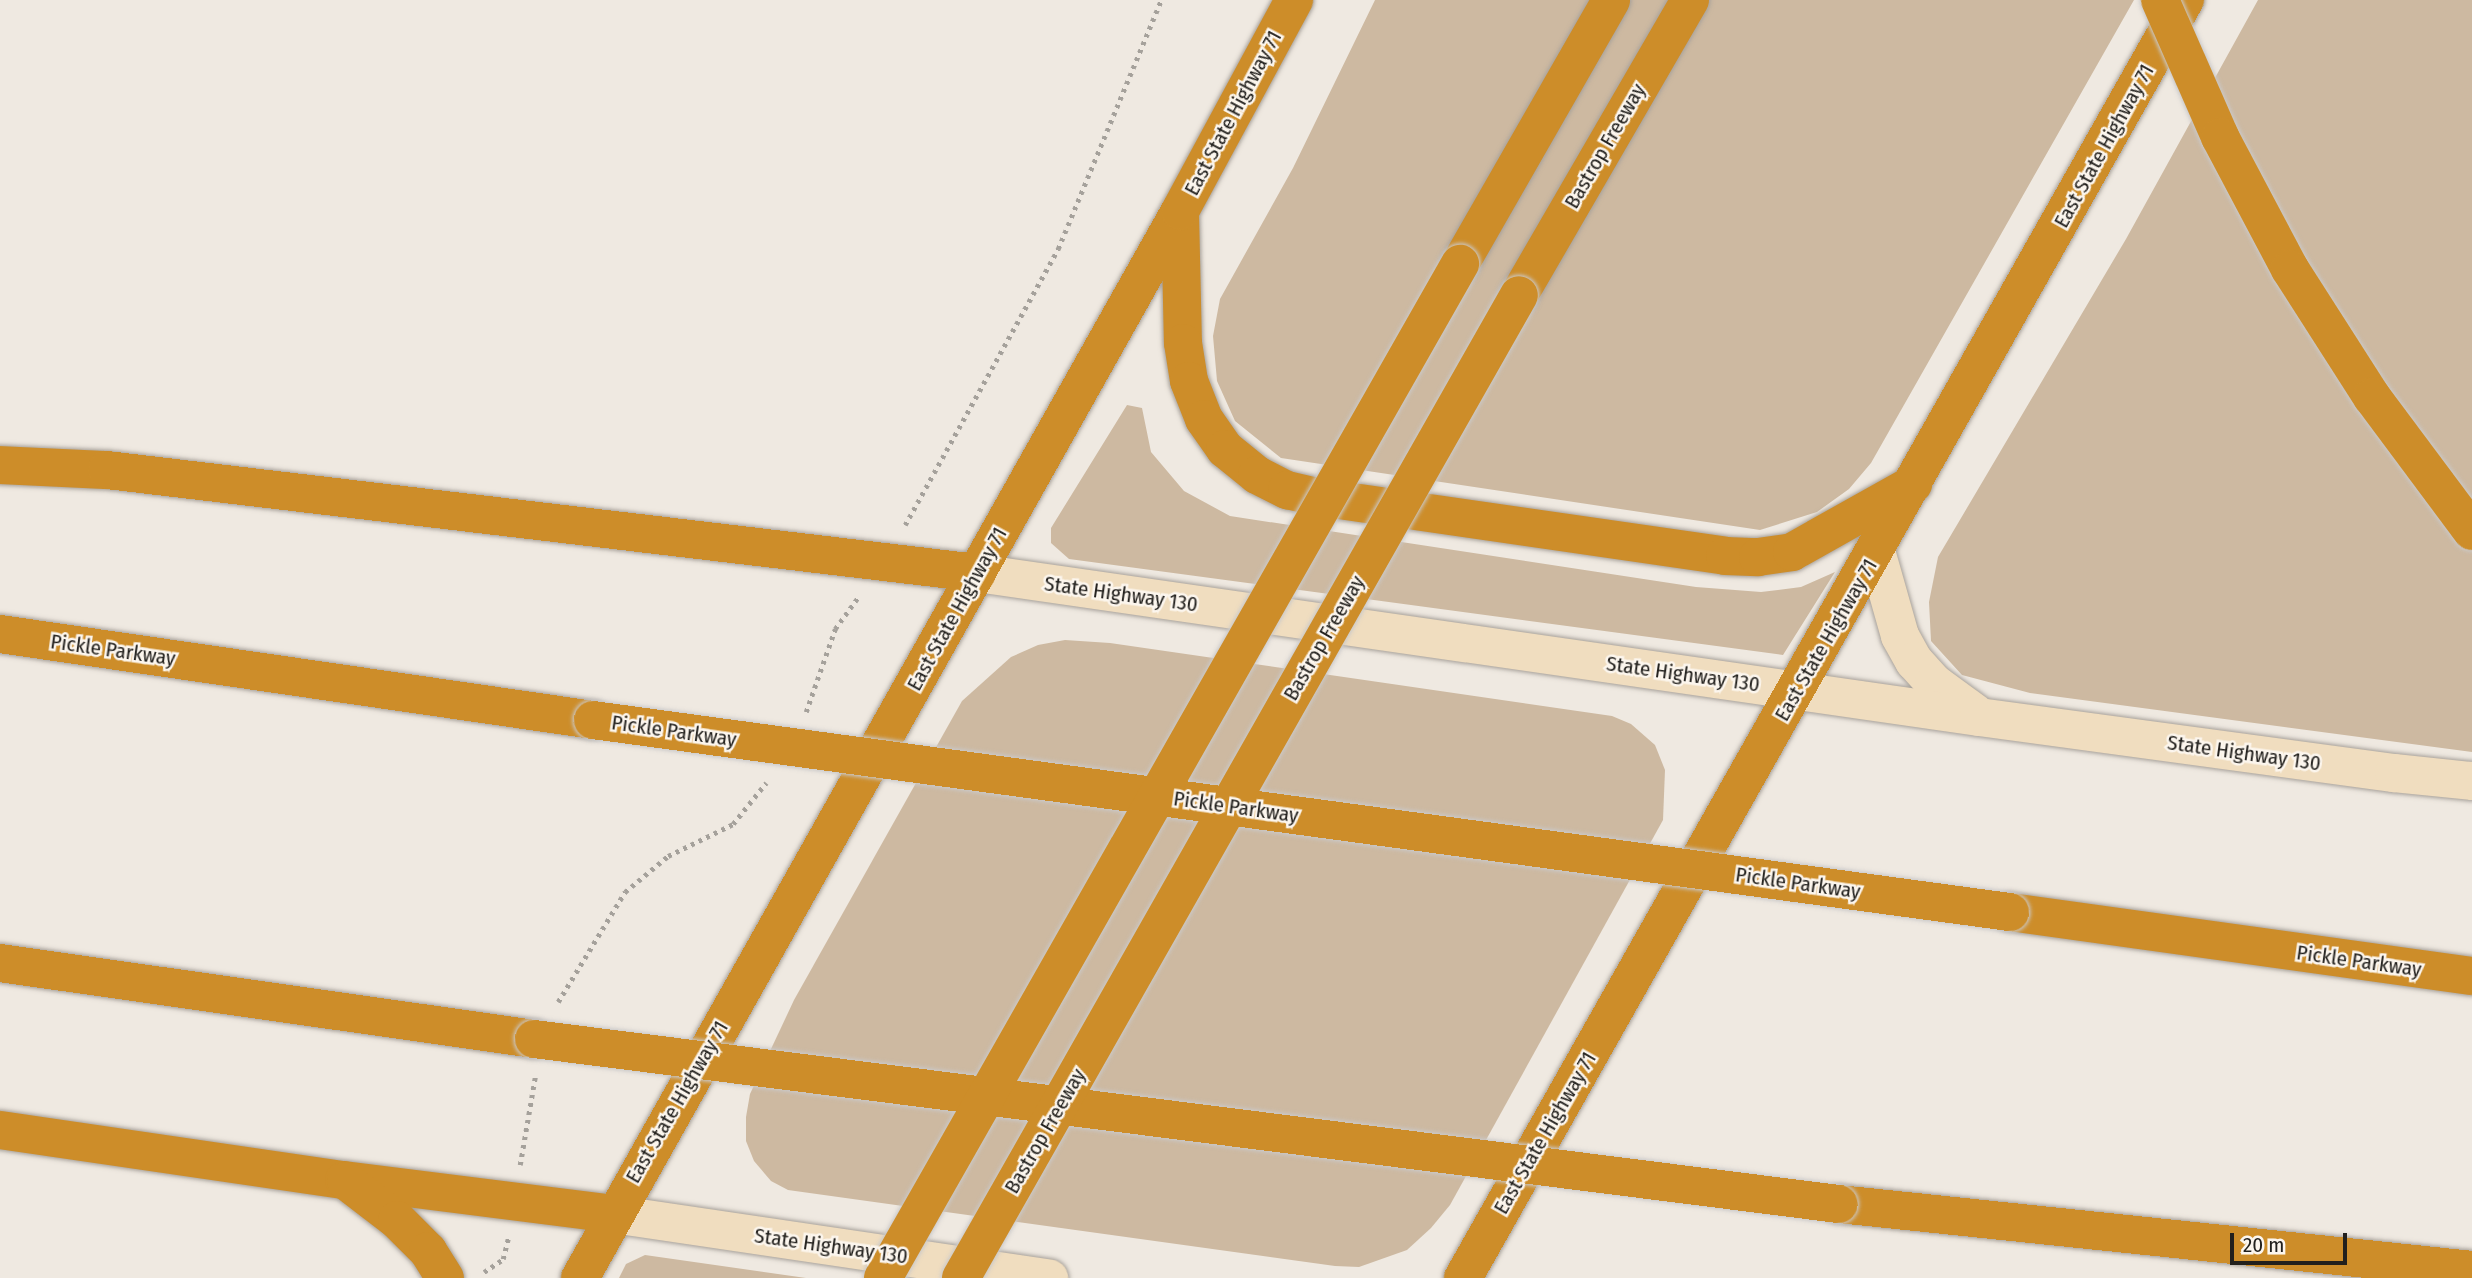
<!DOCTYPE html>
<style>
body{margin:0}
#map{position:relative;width:2472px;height:1278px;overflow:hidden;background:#efe9e1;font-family:"Fira Sans Condensed",sans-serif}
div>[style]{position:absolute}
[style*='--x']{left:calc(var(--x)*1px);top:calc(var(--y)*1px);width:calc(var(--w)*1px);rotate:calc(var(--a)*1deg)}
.green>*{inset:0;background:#cdb9a1}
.path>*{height:4.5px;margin-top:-2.25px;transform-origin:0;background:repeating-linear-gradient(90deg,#a5a19b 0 3.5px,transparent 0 8.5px)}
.roads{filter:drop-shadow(0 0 2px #a8a29b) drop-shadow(0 0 2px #a8a29b)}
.secondary>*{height:38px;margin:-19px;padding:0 19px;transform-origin:19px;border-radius:19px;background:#f0ddbf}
.highway>*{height:38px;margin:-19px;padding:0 19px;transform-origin:19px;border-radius:19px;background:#cd8d29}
.bridges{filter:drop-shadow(0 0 2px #cac9c9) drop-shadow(0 0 2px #cac9c9)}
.highway-bridge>*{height:38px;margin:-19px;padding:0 19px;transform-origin:19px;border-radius:19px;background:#cd8d29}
span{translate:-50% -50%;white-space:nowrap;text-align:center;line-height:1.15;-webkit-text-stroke:5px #fcf6ee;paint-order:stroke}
.street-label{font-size:21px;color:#22201d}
.scale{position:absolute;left:2230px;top:1233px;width:117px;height:32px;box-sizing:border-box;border:4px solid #22201d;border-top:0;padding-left:9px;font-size:21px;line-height:24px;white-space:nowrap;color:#22201d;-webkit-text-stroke:5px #fcf6ee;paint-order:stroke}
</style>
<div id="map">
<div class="green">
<div style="clip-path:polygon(1375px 0,2134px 0,1871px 463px,1849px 489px,1817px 512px,1760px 530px,1281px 458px,1235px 421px,1217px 381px,1213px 336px,1220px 299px,1293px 168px)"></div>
<div style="clip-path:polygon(2258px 0,2472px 0,2472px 752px,2030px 693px,1962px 675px,1931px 641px,1929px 602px,1938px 557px,2126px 239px)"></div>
<div style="clip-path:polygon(1127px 405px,1142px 408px,1151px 452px,1184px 491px,1230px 516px,1696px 587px,1761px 592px,1801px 587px,1835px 572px,1783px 655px,1069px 559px,1051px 543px,1051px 528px)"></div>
<div style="clip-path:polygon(1065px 640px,1110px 643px,1612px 716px,1631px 724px,1655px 745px,1665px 770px,1663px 820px,1450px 1205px,1431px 1228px,1407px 1250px,1359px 1267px,1335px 1266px,788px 1190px,771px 1181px,754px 1161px,746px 1141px,746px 1117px,750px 1094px,794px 1000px,962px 701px,1011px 657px,1038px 645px)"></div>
<div style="clip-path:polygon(645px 1255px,806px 1278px,619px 1278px,626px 1264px)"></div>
</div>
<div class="path">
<div style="--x:905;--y:525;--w:316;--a:-61"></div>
<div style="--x:1058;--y:249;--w:269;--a:-67.5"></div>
<div style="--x:806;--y:712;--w:88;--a:-70.7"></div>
<div style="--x:835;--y:629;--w:39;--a:-54"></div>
<div style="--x:558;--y:1002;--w:129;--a:-58.7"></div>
<div style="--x:625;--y:892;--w:56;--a:-39.9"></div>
<div style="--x:668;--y:856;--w:72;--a:-26.2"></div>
<div style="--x:733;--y:824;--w:53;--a:-51.2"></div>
<div style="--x:520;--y:1165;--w:89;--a:-80.3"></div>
<div style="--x:484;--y:1272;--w:23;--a:-34"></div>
<div style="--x:503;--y:1259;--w:21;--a:-76"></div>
</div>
<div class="roads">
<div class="secondary">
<div style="--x:1876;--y:551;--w:88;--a:74.2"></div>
<div style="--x:1900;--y:636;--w:29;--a:61"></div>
<div style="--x:1914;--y:661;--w:30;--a:48"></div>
<div style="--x:1934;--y:683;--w:51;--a:36.2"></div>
<div style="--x:977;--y:573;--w:1012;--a:8.18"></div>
<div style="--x:1979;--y:717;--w:419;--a:7.7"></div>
<div style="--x:2394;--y:773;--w:78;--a:5.9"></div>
<div style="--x:613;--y:1214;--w:441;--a:8.4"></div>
</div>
<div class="highway">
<div style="--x:1180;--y:213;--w:130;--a:88.7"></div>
<div style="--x:1183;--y:343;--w:38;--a:81"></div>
<div style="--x:1189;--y:381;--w:41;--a:68.5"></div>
<div style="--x:1204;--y:419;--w:37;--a:55"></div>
<div style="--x:1225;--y:449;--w:41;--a:39.1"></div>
<div style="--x:1257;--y:475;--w:34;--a:27"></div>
<div style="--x:1287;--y:490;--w:32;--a:13"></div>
<div style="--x:1318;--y:497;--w:411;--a:8.2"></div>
<div style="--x:1725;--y:556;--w:33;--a:2"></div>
<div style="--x:1758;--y:557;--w:34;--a:-8"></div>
<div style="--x:1792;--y:552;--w:139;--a:-29.3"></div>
<div style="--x:1460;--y:264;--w:304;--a:-60.2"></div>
<div style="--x:1519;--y:295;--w:341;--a:-59.9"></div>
<div style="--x:0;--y:465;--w:107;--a:2.7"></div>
<div style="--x:107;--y:470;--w:876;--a:6.75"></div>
<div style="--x:0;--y:634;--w:599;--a:8.25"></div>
<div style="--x:2010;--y:912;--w:466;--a:7.9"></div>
<div style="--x:0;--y:963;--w:539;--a:8.1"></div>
<div style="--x:0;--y:1130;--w:348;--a:8.3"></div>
<div style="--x:344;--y:1180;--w:271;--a:7.2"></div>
<div style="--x:346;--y:1181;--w:64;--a:37.4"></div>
<div style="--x:397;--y:1220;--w:44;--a:45"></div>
<div style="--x:428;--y:1251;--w:32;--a:58"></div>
<div style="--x:1839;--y:1204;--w:636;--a:5.95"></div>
<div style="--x:580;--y:1278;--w:1224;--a:-60.65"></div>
<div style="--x:1180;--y:211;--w:240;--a:-61.6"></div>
<div style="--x:1463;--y:1278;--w:1468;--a:-60.54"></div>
</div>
</div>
<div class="bridges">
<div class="highway-bridge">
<div style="--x:2160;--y:0;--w:150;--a:66.3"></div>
<div style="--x:2220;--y:137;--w:149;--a:62.1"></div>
<div style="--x:2290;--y:269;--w:152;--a:57.4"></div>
<div style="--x:2372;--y:397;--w:167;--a:53.3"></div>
<div style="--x:593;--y:720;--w:1430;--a:7.72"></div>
<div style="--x:534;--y:1039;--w:1315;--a:7.21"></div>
<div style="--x:883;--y:1278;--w:1167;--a:-60.36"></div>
<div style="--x:961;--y:1278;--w:1130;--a:-60.42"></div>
</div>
</div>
<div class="street-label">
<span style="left:1233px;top:113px;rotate:-62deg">East State Highway 71</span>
<span style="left:1605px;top:146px;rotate:-60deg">Bastrop Freeway</span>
<span style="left:2104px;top:146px;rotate:-61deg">East State Highway 71</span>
<span style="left:1121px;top:594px;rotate:8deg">State Highway 130</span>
<span style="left:957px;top:609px;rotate:-61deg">East State Highway 71</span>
<span style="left:1324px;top:638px;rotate:-60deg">Bastrop Freeway</span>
<span style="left:1826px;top:640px;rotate:-60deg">East State Highway 71</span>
<span style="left:113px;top:650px;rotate:8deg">Pickle Parkway</span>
<span style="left:1683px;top:674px;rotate:8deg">State Highway 130</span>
<span style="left:674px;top:731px;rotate:8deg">Pickle Parkway</span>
<span style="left:2244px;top:753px;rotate:8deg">State Highway 130</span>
<span style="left:1236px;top:807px;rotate:8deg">Pickle Parkway</span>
<span style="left:1798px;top:883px;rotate:8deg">Pickle Parkway</span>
<span style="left:2359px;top:961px;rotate:8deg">Pickle Parkway</span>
<span style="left:677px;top:1102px;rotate:-60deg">East State Highway 71</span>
<span style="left:1045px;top:1131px;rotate:-60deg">Bastrop Freeway</span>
<span style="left:1545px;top:1133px;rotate:-60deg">East State Highway 71</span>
<span style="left:831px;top:1246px;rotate:8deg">State Highway 130</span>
</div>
<div class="scale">20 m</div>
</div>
